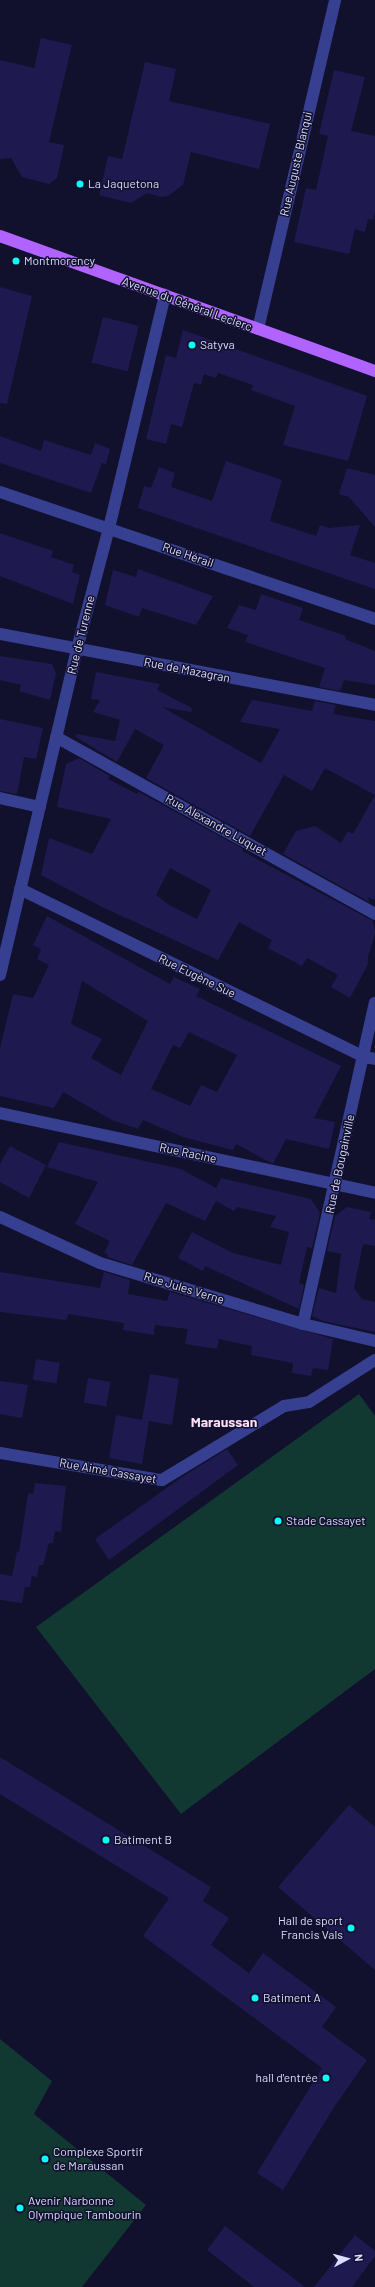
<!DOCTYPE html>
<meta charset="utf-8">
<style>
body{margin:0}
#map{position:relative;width:375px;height:2287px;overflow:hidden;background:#11102d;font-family:Barlow,sans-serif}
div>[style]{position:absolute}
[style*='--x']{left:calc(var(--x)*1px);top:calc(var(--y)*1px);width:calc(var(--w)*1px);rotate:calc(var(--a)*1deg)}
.green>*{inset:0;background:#123832}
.building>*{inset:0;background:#1e1a50;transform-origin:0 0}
.minor>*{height:12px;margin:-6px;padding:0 6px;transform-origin:6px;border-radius:6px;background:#373f90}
.major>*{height:12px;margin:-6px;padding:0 6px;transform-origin:6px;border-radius:6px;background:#b163ff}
.dots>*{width:11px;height:11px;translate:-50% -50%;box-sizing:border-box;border:2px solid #11102d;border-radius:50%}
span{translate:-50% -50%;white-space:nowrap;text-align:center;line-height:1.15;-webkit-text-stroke:3px #11102d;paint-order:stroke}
.street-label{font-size:12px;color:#dcdcff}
.poi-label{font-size:12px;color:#dcdcff}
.left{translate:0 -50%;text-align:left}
.right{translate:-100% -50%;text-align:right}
.quarter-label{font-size:14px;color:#ffdef7;font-weight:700}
.north{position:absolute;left:327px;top:2239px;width:40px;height:40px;-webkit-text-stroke:3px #11102d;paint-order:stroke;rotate:84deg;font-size:11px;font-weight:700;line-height:16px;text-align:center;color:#dcdcff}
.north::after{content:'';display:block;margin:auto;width:14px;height:18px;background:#dcdcff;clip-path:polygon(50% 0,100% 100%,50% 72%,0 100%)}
</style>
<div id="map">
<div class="green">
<div style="clip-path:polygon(359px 1394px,375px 1416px,375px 1669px,181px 1814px,36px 1627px)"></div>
<div style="clip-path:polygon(0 2039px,52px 2081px,34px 2114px,146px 2205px,82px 2287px,0 2287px)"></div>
</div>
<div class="building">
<div style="clip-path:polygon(41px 38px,72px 45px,49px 142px,64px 145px,57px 178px,49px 184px,22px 177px,11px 158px,0 159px,0 60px,34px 68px)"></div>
<div style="clip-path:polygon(145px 62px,176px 69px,169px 101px,270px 124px,259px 169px,191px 152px,183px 185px,168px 196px,161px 197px,147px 193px,131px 203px,99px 195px,108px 156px,122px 159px)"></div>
<div style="clip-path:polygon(334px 70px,365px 77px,351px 131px,375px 136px,375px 211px,373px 220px,368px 219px,365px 232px,355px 229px,349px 254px,294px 242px,306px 188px,316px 190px,328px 136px,319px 134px)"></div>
<div style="clip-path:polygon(0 287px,32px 296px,7px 404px,0 403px)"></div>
<div style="left:103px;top:317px;width:37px;height:47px;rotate:14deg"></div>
<div style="clip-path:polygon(183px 330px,367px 396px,348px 461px,283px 445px,295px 406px,251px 390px,253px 385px,218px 373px,216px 378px,204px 374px,201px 385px,194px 383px,182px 427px,171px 424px,166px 444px,146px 439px,166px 355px,176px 358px)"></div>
<div style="clip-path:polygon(0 436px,41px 451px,44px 440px,91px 455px,95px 443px,110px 449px,106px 464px,102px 463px,91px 493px,0 463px)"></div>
<div style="clip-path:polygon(226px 461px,282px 480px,270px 521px,316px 536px,320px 525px,329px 528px,360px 525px,350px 555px,375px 563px,375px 589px,138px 508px,144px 486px,151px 488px,159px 467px,175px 473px,171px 487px,212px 501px)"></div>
<div style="clip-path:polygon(347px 468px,375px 475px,375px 527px,349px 497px,339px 494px)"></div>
<div style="clip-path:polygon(0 533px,53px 551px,51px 557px,74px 565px,72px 572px,80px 575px,73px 604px,0 576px)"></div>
<div style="clip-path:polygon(138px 569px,213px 596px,196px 625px,142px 608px,139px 617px,105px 605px,113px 570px,136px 577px)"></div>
<div style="clip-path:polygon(261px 594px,303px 608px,299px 620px,346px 636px,345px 639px,375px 651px,375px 685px,344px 680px,340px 691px,319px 687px,325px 668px,245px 642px,248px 635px,227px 628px,239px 605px,256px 610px)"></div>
<div style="clip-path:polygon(0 656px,52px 664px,56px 673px,50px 700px,19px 691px,21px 685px,0 680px)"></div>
<div style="clip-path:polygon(96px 672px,160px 684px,157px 690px,192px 708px,191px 712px,162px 707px,261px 763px,280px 729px,240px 722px,252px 700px,312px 711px,315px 701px,336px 705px,333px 714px,375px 721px,375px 900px,368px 897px,369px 902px,283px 854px,296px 831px,315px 826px,341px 843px,348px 831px,353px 834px,375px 795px,325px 768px,312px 791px,284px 775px,250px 836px,146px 778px,164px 745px,135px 729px,117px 762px,76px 737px,77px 734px,115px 741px,120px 720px,93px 712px,100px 700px,91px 699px)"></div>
<div style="clip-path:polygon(0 719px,43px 728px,36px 759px,24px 757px,17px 794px,0 791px)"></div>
<div style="clip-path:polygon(evenodd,79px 758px,110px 776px,108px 779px,137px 794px,139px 792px,243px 849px,242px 851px,373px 921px,375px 933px,368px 957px,368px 964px,350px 998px,331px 987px,338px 975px,307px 958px,302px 966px,268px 948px,272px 940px,239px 922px,218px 960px,102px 907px,41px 875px,49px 838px,92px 854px,111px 819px,57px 807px,66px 764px,79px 758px,170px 868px,211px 890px,197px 919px,169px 905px,156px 895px,170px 868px)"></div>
<div style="clip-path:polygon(evenodd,47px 916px,170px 984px,174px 977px,200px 989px,196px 996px,341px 1066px,314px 1118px,335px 1122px,329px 1149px,286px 1139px,273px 1164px,236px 1144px,233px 1150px,183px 1137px,143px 1120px,138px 1129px,112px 1120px,63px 1092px,54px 1108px,0 1096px,0 1048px,13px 994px,33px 998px,49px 965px,37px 959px,41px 949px,33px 945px,47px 916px,82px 981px,148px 1021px,121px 1075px,91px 1058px,102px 1039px,71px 1024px,82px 981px,47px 916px,189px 1032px,237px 1055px,217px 1092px,201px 1085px,190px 1106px,151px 1089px,173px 1045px,180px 1048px,189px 1032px)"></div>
<div style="clip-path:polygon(59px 1142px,181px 1169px,216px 1188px,221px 1178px,311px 1199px,320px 1213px,312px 1248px,307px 1247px,299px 1283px,304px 1285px,299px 1309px,205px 1266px,203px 1271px,178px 1258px,192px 1232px,233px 1253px,281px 1265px,289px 1232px,270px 1227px,276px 1216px,237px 1207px,234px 1211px,216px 1201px,205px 1221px,166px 1203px,132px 1265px,107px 1257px,108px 1254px,104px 1253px,110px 1241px,75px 1224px,98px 1182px,47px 1167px)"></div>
<div style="clip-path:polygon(10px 1146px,46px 1165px,29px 1198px,0 1182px,0 1164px)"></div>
<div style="clip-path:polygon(347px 1207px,371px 1212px,369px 1219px,375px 1220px,375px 1246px,363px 1244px,354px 1288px,362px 1299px,375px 1302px,375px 1332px,323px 1321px,312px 1316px,319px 1288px,336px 1293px,341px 1254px,327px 1251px,335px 1216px)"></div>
<div style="clip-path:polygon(0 1272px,100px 1288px,104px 1272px,130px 1280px,128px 1294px,167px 1301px,170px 1292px,333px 1339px,328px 1370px,313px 1368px,311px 1376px,292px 1373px,293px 1363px,251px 1355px,252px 1346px,219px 1339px,217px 1349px,185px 1344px,188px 1329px,155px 1325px,154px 1335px,123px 1330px,124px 1323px,68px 1314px,66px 1320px,0 1312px)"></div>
<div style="left:36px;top:1359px;width:24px;height:21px;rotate:9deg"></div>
<div style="clip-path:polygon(150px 1374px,179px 1379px,172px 1425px,149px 1421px,142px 1464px,109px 1458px,116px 1415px,142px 1420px)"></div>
<div style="left:88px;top:1378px;width:23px;height:25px;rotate:10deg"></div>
<div style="clip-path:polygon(0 1381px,28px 1385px,22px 1418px,0 1414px)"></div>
<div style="clip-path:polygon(227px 1449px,238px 1465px,109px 1560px,95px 1539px,182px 1477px)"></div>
<div style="clip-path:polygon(35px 1483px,66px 1486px,61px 1532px,55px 1531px,53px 1543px,49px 1543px,43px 1565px,39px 1565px,37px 1577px,32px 1576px,30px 1587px,25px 1587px,22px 1603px,0 1600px,0 1574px,12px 1576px,17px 1551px,19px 1552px,28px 1493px,33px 1494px)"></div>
<div style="clip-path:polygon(0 1757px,211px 1887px,203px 1901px,229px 1918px,211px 1945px,249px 1973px,263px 1953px,336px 2007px,322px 2027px,367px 2060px,336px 2104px,283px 2190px,257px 2173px,322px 2068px,143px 1936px,169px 1898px,0 1794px)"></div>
<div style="clip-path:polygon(349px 1805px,375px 1827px,375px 1970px,278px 1887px)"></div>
<div style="clip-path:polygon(225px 2226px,305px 2287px,254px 2287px,207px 2250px)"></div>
<div style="clip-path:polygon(355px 2235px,375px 2251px,375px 2256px,352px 2287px,314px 2287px)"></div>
</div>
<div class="minor">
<div style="--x:258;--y:329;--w:338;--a:-76.8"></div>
<div style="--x:0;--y:492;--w:396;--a:18.7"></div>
<div style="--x:0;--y:634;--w:382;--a:10.7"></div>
<div style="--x:56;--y:737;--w:365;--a:29"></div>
<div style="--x:0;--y:798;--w:41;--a:12.7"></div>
<div style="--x:20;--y:889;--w:383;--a:26"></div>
<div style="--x:364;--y:1057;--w:11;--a:10"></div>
<div style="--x:0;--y:975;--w:335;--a:-76.7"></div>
<div style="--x:77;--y:649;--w:125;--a:-75.2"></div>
<div style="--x:109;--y:528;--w:240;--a:-76.5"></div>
<div style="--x:0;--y:1113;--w:383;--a:12"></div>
<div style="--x:0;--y:1217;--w:110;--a:24.7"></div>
<div style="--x:100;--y:1263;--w:212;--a:16.7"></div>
<div style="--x:303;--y:1324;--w:74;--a:13.3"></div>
<div style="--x:303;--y:1324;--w:329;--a:-77.4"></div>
<div style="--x:0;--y:1453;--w:164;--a:9.5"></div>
<div style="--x:162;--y:1480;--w:143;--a:-31.2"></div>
<div style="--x:284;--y:1406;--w:25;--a:-9"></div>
<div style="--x:309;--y:1402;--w:78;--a:-32.5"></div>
</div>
<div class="major">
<div style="--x:0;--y:236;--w:399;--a:19.8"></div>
</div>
<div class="dots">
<div style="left:80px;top:184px;background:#08fff8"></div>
<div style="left:16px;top:261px;background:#08fff8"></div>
<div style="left:192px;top:345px;background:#08fff8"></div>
<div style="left:278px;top:1521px;background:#08fff8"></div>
<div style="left:106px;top:1840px;background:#08fff8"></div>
<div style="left:351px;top:1928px;background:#08fff8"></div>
<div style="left:255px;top:1998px;background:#08fff8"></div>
<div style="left:326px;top:2078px;background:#08fff8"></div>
<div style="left:45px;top:2159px;background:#08fff8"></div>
<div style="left:20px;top:2208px;background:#08fff8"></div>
</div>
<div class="street-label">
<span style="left:296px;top:164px;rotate:-77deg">Rue Auguste Blanqui</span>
<span style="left:187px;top:304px;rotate:20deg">Avenue du Général Leclerc</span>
<span style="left:188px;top:555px;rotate:19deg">Rue Hérail</span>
<span style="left:81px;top:635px;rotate:-76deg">Rue de Turenne</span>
<span style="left:187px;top:670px;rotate:11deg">Rue de Mazagran</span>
<span style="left:216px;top:825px;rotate:29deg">Rue Alexandre Luquet</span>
<span style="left:197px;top:976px;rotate:26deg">Rue Eugène Sue</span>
<span style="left:188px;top:1153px;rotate:12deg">Rue Racine</span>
<span style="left:340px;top:1164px;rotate:-78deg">Rue de Bougainville</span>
<span style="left:184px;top:1288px;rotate:17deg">Rue Jules Verne</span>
<span style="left:108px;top:1471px;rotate:10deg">Rue Aimé Cassayet</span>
</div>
<div class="poi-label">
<span class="left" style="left:88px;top:184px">La Jaquetona</span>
<span class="left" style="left:24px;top:261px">Montmorency</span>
<span class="left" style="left:200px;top:345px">Satyva</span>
<span class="left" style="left:286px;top:1521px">Stade Cassayet</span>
<span class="left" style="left:114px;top:1840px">Batiment B</span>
<span class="right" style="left:343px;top:1928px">Hall de sport<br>Francis Vals</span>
<span class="left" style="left:263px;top:1998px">Batiment A</span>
<span class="right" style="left:318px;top:2078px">hall d'entrée</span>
<span class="left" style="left:53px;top:2159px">Complexe Sportif<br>de Maraussan</span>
<span class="left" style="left:28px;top:2208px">Avenir Narbonne<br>Olympique Tambourin</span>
</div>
<div class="quarter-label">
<span style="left:224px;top:1422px">Maraussan</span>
</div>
<div class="north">N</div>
</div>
